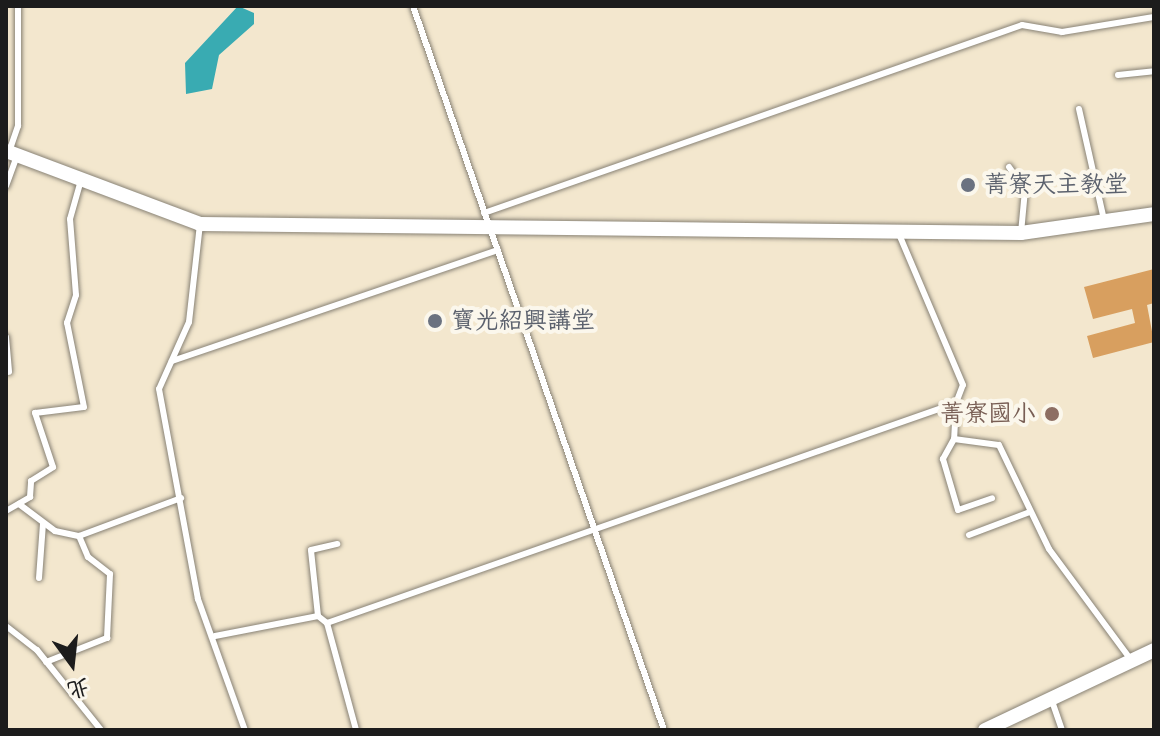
<!DOCTYPE html>
<meta charset="utf-8">
<style>
body{margin:0}
#map{position:relative;width:1160px;height:736px;overflow:hidden;background:#f3e7ce;font-family:"Balsamiq Sans","LXGW WenKai TC",sans-serif}
div>[style]{position:absolute}
[style*='--x']{left:calc(var(--x)*1px);top:calc(var(--y)*1px);width:calc(var(--w)*1px);rotate:calc(var(--a)*1deg)}
.water>*{inset:0;background:#39abb2}
.building>*{inset:0;background:#d89f5f}
.roads{filter:drop-shadow(0 0 2px #888275) drop-shadow(0 0 2px #888275)}
.service>*{height:6px;margin:-3px;padding:0 3px;transform-origin:3px;border-radius:3px;background:#fff}
.tertiary>*{height:14px;margin:-7px;padding:0 7px;transform-origin:7px;border-radius:7px;background:#fff}
.dots>*{width:22px;height:22px;translate:-50% -50%;box-sizing:border-box;border:4px solid #fbf7ec;border-radius:50%}
span{translate:-50% -50%;white-space:nowrap;text-align:center;line-height:1.15;-webkit-text-stroke:8px #fbf7ec;paint-order:stroke}
.worship-label{font-size:24px;color:#5b616d}
.left{translate:0 -50%;text-align:left}
.education-label{font-size:24px;color:#785e54}
.right{translate:-100% -50%;text-align:right}
.frame{position:absolute;inset:0;border:8px solid #1c1c1c;pointer-events:none}
.north{position:absolute;left:32px;top:624px;width:80px;height:80px;-webkit-text-stroke:6px #fbf7ec;paint-order:stroke;rotate:165deg;font-size:22px;font-weight:700;line-height:32px;text-align:center;color:#1c1c1c}
.north::after{content:'';display:block;margin:auto;width:28px;height:36px;background:#1c1c1c;clip-path:polygon(50% 0,100% 100%,50% 72%,0 100%)}
</style>
<div id="map">
<div class="water">
<div style="clip-path:polygon(238px 6px,254px 13px,254px 24px,219px 55px,212px 89px,186px 94px,185px 63px)"></div>
</div>
<div class="building">
<div style="clip-path:polygon(1154px 269px,1154px 303px,1147px 305px,1154px 342px,1093px 358px,1087px 336px,1135px 323px,1132px 309px,1093px 319px,1084px 287px)"></div>
</div>
<div class="roads">
<div class="service">
<div style="--x:413;--y:6;--w:766;--a:70.88"></div>
<div style="--x:1118;--y:75;--w:36;--a:-6"></div>
<div style="--x:1079;--y:109;--w:114;--a:77.3"></div>
<div style="--x:9;--y:152;--w:28;--a:-71"></div>
<div style="--x:18;--y:126;--w:120;--a:-90"></div>
<div style="--x:1009;--y:167;--w:28;--a:55"></div>
<div style="--x:1025;--y:190;--w:43;--a:95.3"></div>
<div style="--x:6;--y:186;--w:33;--a:-70"></div>
<div style="--x:484;--y:213;--w:570;--a:-19.26"></div>
<div style="--x:1022;--y:25;--w:41;--a:9.9"></div>
<div style="--x:1062;--y:32;--w:93;--a:-9.3"></div>
<div style="--x:200;--y:224;--w:99;--a:96.4"></div>
<div style="--x:189;--y:322;--w:73;--a:114.1"></div>
<div style="--x:159;--y:389;--w:214;--a:79.5"></div>
<div style="--x:198;--y:599;--w:139;--a:70.3"></div>
<div style="--x:6;--y:337;--w:35;--a:85"></div>
<div style="--x:172;--y:361;--w:344;--a:-18.8"></div>
<div style="--x:956;--y:403;--w:36;--a:93"></div>
<div style="--x:954;--y:439;--w:45;--a:7.6"></div>
<div style="--x:999;--y:445;--w:115;--a:64.3"></div>
<div style="--x:1049;--y:549;--w:138;--a:53.5"></div>
<div style="--x:954;--y:439;--w:23;--a:119"></div>
<div style="--x:943;--y:459;--w:53;--a:73.6"></div>
<div style="--x:958;--y:510;--w:36;--a:-19"></div>
<div style="--x:19;--y:504;--w:45;--a:36.9"></div>
<div style="--x:55;--y:531;--w:25;--a:12"></div>
<div style="--x:79;--y:536;--w:109;--a:-20.4"></div>
<div style="--x:6;--y:511;--w:28;--a:-30"></div>
<div style="--x:30;--y:497;--w:16;--a:-86"></div>
<div style="--x:31;--y:481;--w:26;--a:-32"></div>
<div style="--x:53;--y:467;--w:57;--a:-108.4"></div>
<div style="--x:35;--y:413;--w:49;--a:-7"></div>
<div style="--x:84;--y:407;--w:86;--a:-101.4"></div>
<div style="--x:67;--y:323;--w:29;--a:-72"></div>
<div style="--x:76;--y:295;--w:76;--a:-94.5"></div>
<div style="--x:70;--y:219;--w:41;--a:-74.2"></div>
<div style="--x:969;--y:535;--w:65;--a:-20.7"></div>
<div style="--x:39;--y:578;--w:55;--a:-85.8"></div>
<div style="--x:318;--y:616;--w:66;--a:-96.1"></div>
<div style="--x:311;--y:550;--w:27;--a:-13"></div>
<div style="--x:327;--y:623;--w:666;--a:-19.28"></div>
<div style="--x:956;--y:403;--w:19;--a:-69"></div>
<div style="--x:963;--y:385;--w:166;--a:-113"></div>
<div style="--x:6;--y:626;--w:39;--a:38"></div>
<div style="--x:37;--y:650;--w:102;--a:51.3"></div>
<div style="--x:215;--y:636;--w:105;--a:-11"></div>
<div style="--x:318;--y:616;--w:11;--a:38"></div>
<div style="--x:327;--y:623;--w:111;--a:74.8"></div>
<div style="--x:46;--y:662;--w:66;--a:-21.5"></div>
<div style="--x:107;--y:638;--w:64;--a:-87.3"></div>
<div style="--x:110;--y:574;--w:28;--a:-142"></div>
<div style="--x:88;--y:557;--w:23;--a:-113"></div>
<div style="--x:1052;--y:701;--w:31;--a:71"></div>
</div>
<div class="tertiary">
<div style="--x:6;--y:151;--w:207;--a:20.6"></div>
<div style="--x:200;--y:224;--w:821;--a:0.63"></div>
<div style="--x:1021;--y:233;--w:134;--a:-8.1"></div>
<div style="--x:985;--y:730;--w:187;--a:-25.3"></div>
</div>
</div>
<div class="dots">
<div style="left:968px;top:185px;background:#6b7280"></div>
<div style="left:435px;top:321px;background:#6b7280"></div>
<div style="left:1052px;top:414px;background:#8d6e63"></div>
</div>
<div class="worship-label">
<span class="left" style="left:984px;top:185px">菁寮天主教堂</span>
<span class="left" style="left:451px;top:321px">寶光紹興講堂</span>
</div>
<div class="education-label">
<span class="right" style="left:1036px;top:414px">菁寮國小</span>
</div>
<div class="frame"></div>
<div class="north">北</div>
</div>
